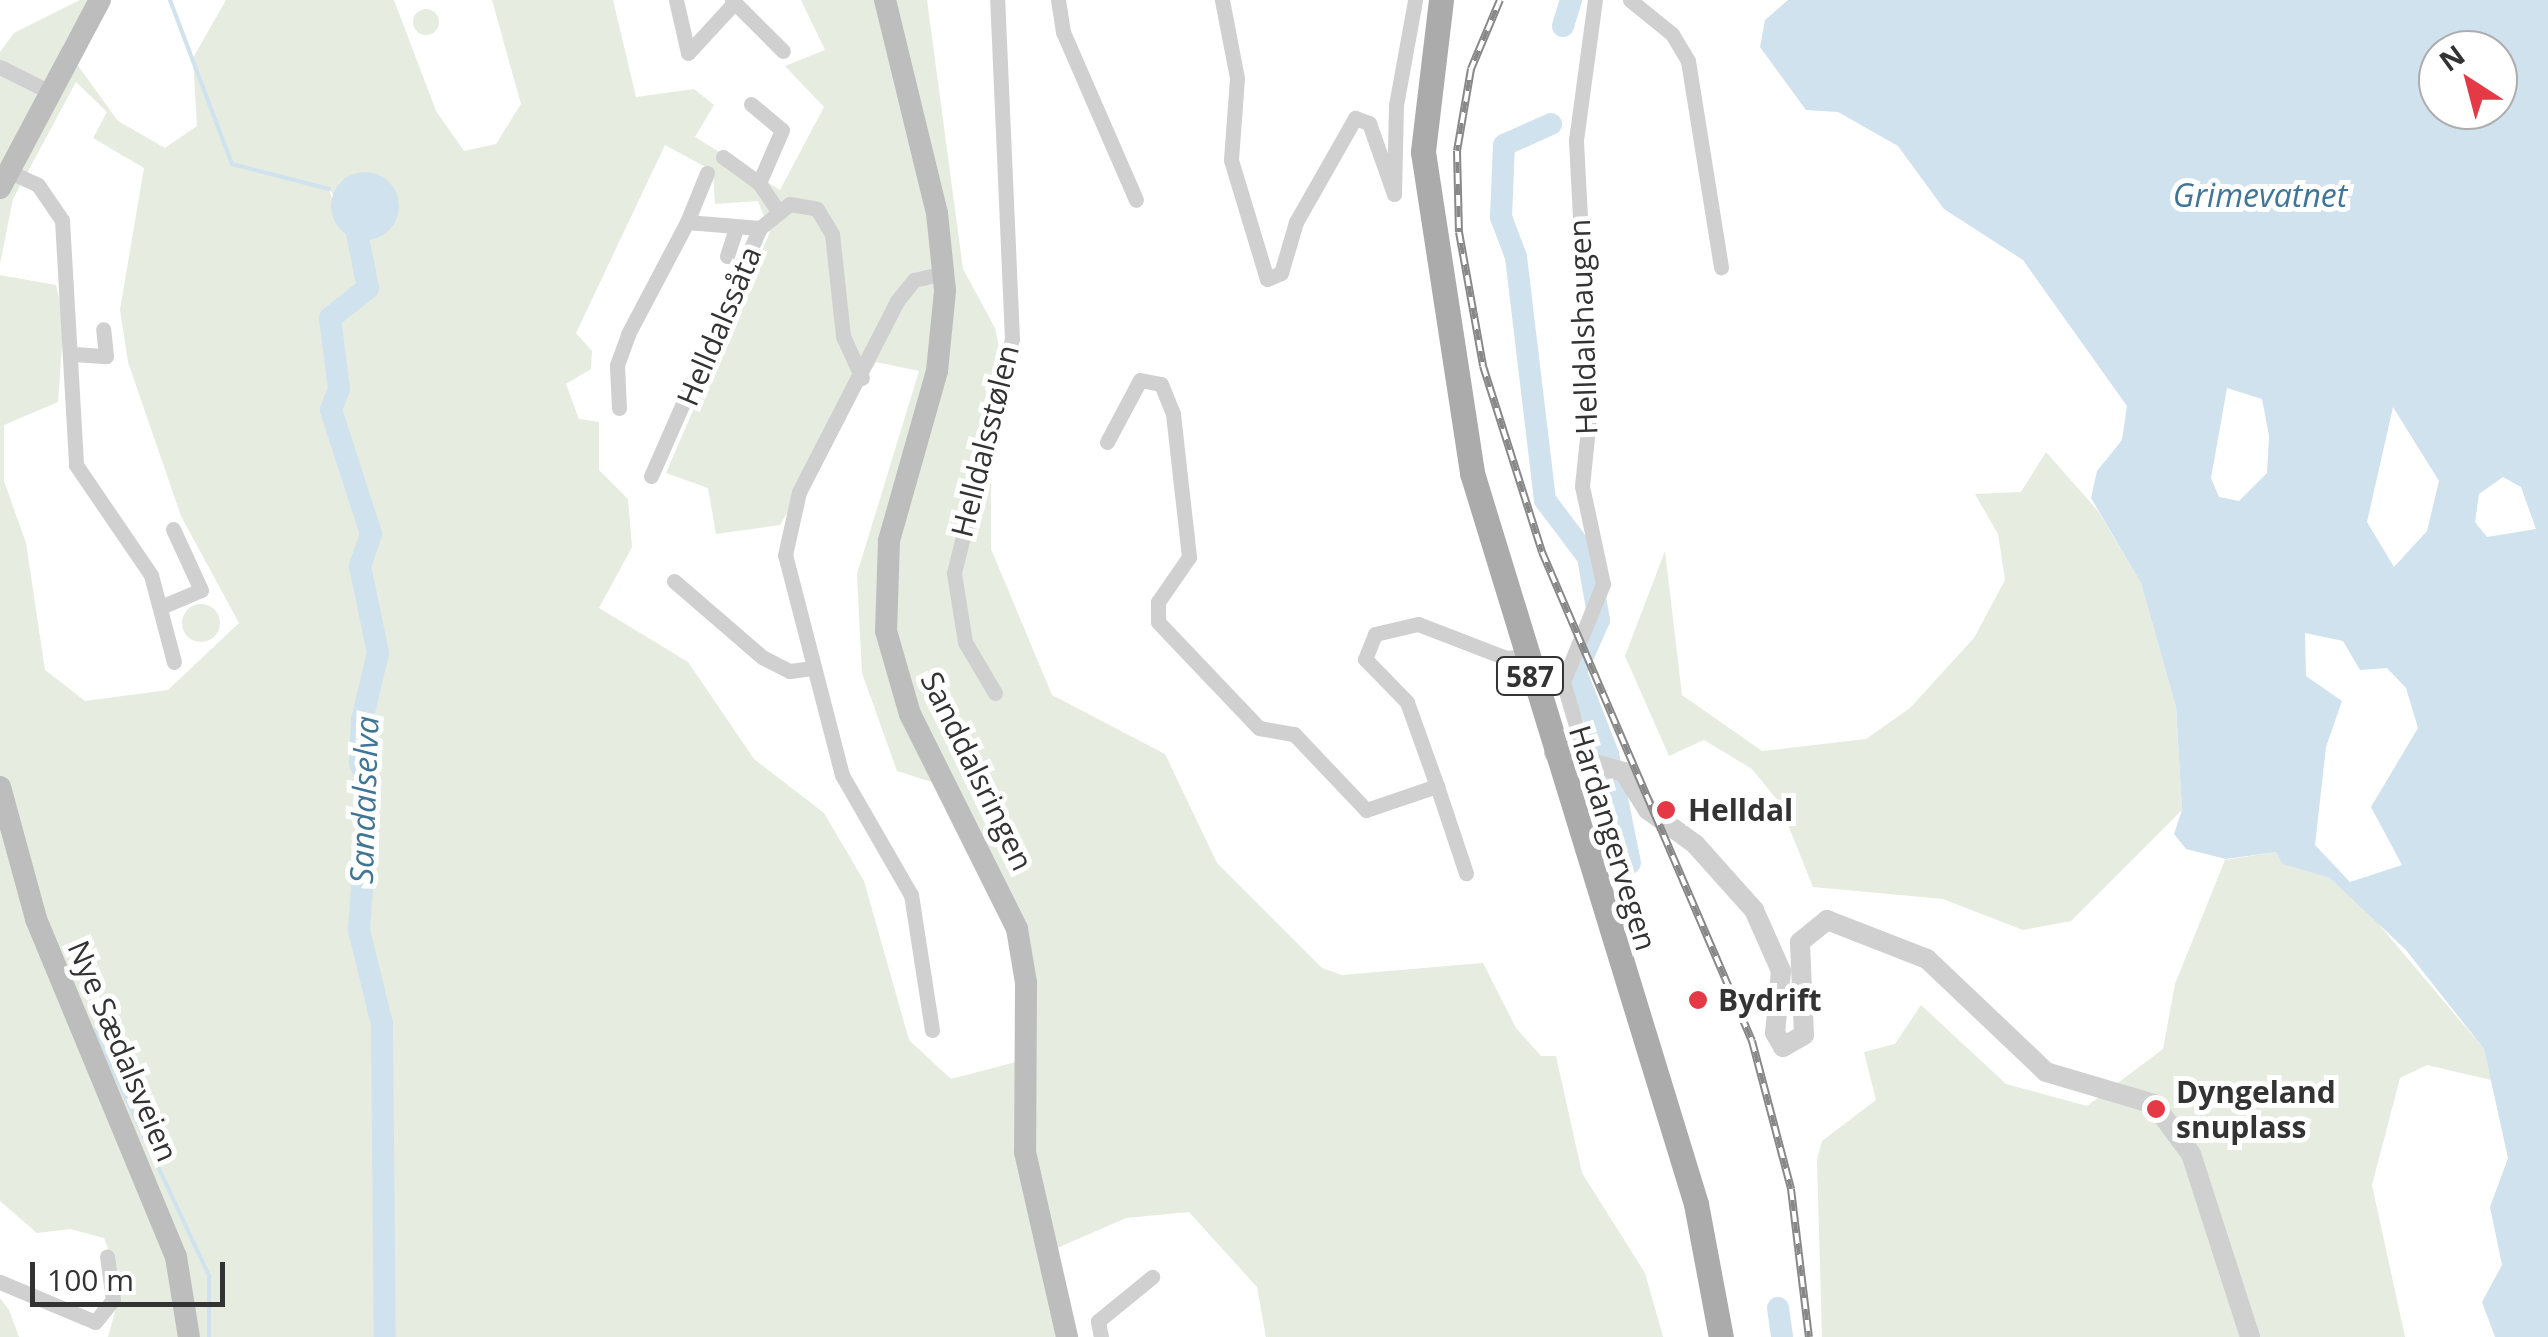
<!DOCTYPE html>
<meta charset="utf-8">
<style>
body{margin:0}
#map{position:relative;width:2548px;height:1337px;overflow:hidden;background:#fff;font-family:"Open Sans",sans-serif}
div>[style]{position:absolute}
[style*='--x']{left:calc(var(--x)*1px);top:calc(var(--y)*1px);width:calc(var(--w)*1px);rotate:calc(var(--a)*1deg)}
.green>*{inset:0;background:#e6ecdf}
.round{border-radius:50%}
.water>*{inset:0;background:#cfe2ee}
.stream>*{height:4px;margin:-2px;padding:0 2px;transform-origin:2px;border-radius:2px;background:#cfe2ee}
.river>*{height:22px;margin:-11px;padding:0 11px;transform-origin:11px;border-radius:11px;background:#cfe2ee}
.minor>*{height:15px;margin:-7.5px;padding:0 7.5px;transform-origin:7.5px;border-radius:7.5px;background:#d0d0d0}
.tertiary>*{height:20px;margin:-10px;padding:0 10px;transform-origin:10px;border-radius:10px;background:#d0d0d0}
.secondary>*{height:22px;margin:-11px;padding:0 11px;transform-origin:11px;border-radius:11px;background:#bdbdbd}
.primary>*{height:25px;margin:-12.5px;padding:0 12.5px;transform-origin:12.5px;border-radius:12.5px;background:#ababab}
.rail>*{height:8px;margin-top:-4px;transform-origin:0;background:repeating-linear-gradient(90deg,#fff 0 11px,#888 0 22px);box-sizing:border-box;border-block:2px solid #888}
.dots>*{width:28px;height:28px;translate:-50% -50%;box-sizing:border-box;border:5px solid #fff;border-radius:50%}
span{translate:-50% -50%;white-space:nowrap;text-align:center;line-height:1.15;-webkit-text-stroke:10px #fff;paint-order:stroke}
.shield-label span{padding:2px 8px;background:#fff;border:2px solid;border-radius:8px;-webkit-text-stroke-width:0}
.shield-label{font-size:28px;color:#333;font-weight:700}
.street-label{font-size:30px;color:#333}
.poi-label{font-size:30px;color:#333;font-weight:700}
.left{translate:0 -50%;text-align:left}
.water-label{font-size:32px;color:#3f7597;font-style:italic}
.north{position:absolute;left:2418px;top:30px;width:100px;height:100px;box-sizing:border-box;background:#fff;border:2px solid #adadad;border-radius:50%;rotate:324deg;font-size:28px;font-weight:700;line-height:40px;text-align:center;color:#333}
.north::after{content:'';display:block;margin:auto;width:35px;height:45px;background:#e63946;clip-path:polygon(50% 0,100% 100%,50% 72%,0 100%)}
.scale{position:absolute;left:30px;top:1262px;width:195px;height:45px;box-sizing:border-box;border:5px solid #333;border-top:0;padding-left:12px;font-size:30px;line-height:35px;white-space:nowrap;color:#333;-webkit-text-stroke:8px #fff;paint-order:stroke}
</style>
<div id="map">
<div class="green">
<div style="clip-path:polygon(evenodd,80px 0,89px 0,63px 45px,118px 121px,165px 148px,197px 126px,193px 58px,226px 0,394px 0,436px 111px,464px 151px,496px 144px,521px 104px,492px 0,613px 0,636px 97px,694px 89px,714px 105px,695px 137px,780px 190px,824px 107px,785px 66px,825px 50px,801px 0,927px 0,963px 269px,995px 328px,1006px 382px,991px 447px,991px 549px,1052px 695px,1165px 754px,1217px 863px,1322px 968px,1342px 975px,1483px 963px,1516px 1028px,1541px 1056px,1556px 1056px,1582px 1173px,1645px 1273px,1663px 1337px,1266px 1337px,1257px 1287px,1189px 1212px,1126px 1218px,1041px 1255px,1056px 1337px,108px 1337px,122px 1286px,104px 1238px,70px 1229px,37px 1233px,0 1201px,0 275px,56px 285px,64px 318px,58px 402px,4px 425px,4px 481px,26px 543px,45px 670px,85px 701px,168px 690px,239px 623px,181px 516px,128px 362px,120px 310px,144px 168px,93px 138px,107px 112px,76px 82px,13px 199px,0 264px,0 52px,14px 33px,80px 0,665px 145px,713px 171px,715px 204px,758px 201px,770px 232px,666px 473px,708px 488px,716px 534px,780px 525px,876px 362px,919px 371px,857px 574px,862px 673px,897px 771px,938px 784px,1022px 926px,1016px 1062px,951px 1079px,909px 1040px,864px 881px,824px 813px,754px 759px,688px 662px,599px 608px,632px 547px,628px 499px,599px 470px,599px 422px,579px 419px,566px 384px,591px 369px,592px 351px,576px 333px,665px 145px,80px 0,329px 189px,369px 242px,339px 224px,329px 189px)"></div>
<div class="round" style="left:413px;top:9px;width:26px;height:26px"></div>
<div style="clip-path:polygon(2046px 452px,2098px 511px,2141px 583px,2176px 707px,2182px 810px,2071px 921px,2023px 930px,1943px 899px,1813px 887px,1779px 802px,1752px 769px,1704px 740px,1669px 756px,1625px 656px,1665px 551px,1682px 695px,1762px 751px,1866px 739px,1910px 708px,1974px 638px,2005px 580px,1998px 534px,1975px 494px,2021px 492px)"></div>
<div class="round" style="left:182px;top:604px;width:38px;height:38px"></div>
<div style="clip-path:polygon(2276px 852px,2284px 864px,2330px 878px,2371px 915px,2484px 1049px,2491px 1080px,2427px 1065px,2400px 1078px,2372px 1185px,2405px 1337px,1822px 1337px,1817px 1160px,1822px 1141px,1876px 1100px,1864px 1052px,1895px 1044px,1921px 1005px,2006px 1084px,2087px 1106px,2163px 1049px,2175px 984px,2225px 860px)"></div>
<div style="clip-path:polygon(0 1298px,9px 1310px,19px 1337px,0 1337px)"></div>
</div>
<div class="water">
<div style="clip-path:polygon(evenodd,1788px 0,2548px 0,2548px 1337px,2495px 1337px,2482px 1302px,2502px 1265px,2490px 1207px,2508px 1158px,2484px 1049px,2406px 950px,2330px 878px,2283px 864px,2276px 852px,2226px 859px,2186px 849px,2174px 834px,2182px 810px,2176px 707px,2141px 583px,2091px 498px,2097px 471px,2122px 440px,2127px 406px,2023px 260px,1944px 209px,1898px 146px,1838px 112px,1806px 110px,1760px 47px,1765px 20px,1788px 0,2498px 50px,2498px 110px,2438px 110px,2438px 50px,2498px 50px,1788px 0,2227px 388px,2262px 399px,2269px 436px,2267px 473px,2239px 501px,2219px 497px,2211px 478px,2227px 388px,1788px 0,2393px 407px,2439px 481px,2427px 531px,2394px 567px,2367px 522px,2393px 407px,1788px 0,2503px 477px,2521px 487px,2536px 529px,2487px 537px,2475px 522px,2479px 494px,2503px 477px,1788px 0,2305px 633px,2343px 641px,2360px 670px,2387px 668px,2406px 688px,2418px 728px,2371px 807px,2402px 865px,2350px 882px,2315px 845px,2326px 747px,2342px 701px,2306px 676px,2305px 633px)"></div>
<div class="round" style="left:331px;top:172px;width:68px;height:68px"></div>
</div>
<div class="stream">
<div style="--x:170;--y:0;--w:175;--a:69.3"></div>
<div style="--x:232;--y:164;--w:100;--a:14.5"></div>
<div style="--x:94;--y:1030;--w:272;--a:64.9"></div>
<div style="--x:209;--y:1276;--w:61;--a:90"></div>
</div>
<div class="river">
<div style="--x:1563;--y:26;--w:27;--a:-73"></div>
<div style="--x:1551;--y:124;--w:51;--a:155.9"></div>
<div style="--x:1504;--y:145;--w:72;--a:92.4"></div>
<div style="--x:1501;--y:217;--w:43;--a:69.4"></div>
<div style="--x:1516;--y:257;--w:245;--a:83.2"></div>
<div style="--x:1545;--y:500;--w:71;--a:53"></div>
<div style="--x:1588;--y:557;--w:64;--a:80.1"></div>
<div style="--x:1599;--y:620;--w:57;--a:113.9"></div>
<div style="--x:1576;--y:672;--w:88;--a:68.7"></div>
<div style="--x:1608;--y:754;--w:111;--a:78.6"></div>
<div style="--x:357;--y:233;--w:56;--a:78.7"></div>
<div style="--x:368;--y:288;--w:48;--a:141.7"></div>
<div style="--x:330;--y:318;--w:72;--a:82.8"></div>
<div style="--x:339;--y:389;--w:22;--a:111"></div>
<div style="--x:331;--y:410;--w:130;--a:72.1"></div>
<div style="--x:371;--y:534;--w:34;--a:109"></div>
<div style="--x:360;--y:566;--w:89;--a:78.3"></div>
<div style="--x:378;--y:653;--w:69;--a:103.4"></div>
<div style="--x:362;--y:720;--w:43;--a:92.7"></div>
<div style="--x:360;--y:763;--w:25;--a:67"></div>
<div style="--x:370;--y:786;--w:144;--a:94.4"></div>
<div style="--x:359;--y:930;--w:97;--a:76.3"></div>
<div style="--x:382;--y:1024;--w:313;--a:89.5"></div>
<div style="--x:1778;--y:1308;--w:29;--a:82"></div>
</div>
<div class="minor">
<div style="--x:676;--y:0;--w:54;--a:77.2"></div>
<div style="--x:688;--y:53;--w:68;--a:-47.4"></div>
<div style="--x:732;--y:0;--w:72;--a:45"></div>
<div style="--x:1058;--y:0;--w:32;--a:81"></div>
<div style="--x:1063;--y:32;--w:183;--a:66.5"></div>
<div style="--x:1222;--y:0;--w:79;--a:79.1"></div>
<div style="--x:1237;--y:78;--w:82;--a:94.2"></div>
<div style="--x:1231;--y:160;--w:124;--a:73.2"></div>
<div style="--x:1267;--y:279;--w:15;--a:-23"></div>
<div style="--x:1281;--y:273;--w:53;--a:-73.6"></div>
<div style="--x:1296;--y:222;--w:120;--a:-60.4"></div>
<div style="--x:1355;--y:118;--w:15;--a:20"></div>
<div style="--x:1369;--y:123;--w:75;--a:70.6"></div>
<div style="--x:1394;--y:194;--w:89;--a:-88.7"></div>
<div style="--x:1396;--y:105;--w:107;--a:-79.7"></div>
<div style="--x:1630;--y:0;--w:54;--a:39"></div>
<div style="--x:1672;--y:34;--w:31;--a:59"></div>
<div style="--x:1688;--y:61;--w:209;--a:80.9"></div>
<div style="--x:0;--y:67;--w:51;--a:26.6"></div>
<div style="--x:751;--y:104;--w:40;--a:40"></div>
<div style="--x:782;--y:130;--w:58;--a:113.5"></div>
<div style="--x:759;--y:183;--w:32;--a:56"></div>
<div style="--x:723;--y:157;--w:44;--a:35.8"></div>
<div style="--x:6;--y:170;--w:35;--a:25"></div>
<div style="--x:38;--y:185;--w:42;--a:55.6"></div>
<div style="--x:62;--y:220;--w:245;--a:86.7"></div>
<div style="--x:76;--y:465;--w:133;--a:55.7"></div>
<div style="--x:151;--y:575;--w:90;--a:75.2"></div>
<div style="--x:687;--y:222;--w:53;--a:-67.8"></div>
<div style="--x:727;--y:256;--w:29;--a:-72"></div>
<div style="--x:74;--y:354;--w:32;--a:4"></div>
<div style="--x:106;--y:356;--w:27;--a:-96"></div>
<div style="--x:619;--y:408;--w:43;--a:-92.7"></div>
<div style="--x:617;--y:365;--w:33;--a:-70"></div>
<div style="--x:628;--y:334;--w:127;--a:-62.2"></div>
<div style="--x:687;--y:222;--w:73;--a:4.7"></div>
<div style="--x:1107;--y:442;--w:70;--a:-62"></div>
<div style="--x:1140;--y:380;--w:21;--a:11"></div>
<div style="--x:1161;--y:384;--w:32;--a:68"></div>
<div style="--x:1173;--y:414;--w:144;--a:83.6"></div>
<div style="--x:1189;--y:557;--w:55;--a:124.6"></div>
<div style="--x:1158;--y:602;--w:20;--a:90"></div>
<div style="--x:1158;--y:622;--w:146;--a:46.4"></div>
<div style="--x:1259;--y:728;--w:36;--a:10"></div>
<div style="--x:1294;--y:734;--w:105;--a:46.5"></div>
<div style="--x:1366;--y:810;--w:75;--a:-18.7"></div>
<div style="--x:1437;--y:786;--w:89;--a:-109.7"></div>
<div style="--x:1407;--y:702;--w:60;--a:-134.3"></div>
<div style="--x:1365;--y:659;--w:27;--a:-68"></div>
<div style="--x:1375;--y:634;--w:44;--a:-13.1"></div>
<div style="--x:1418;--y:624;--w:94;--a:21.1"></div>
<div style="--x:1506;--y:658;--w:18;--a:-6"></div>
<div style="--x:651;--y:476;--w:271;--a:-66.3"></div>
<div style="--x:760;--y:228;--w:38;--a:-39"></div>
<div style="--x:790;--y:204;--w:27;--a:10"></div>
<div style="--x:817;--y:209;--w:29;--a:59"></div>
<div style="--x:832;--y:234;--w:103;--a:83.8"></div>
<div style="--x:843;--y:336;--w:46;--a:65.7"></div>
<div style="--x:674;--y:581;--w:116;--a:40.8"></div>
<div style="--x:762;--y:657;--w:31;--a:27"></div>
<div style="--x:790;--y:671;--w:21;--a:-8"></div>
<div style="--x:163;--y:606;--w:41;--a:-22.8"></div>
<div style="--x:201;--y:590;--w:67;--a:-114.7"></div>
<div style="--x:995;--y:693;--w:59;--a:-120.5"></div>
<div style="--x:965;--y:642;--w:70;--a:-99.1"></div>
<div style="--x:954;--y:573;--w:241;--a:-76.1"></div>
<div style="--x:1012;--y:339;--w:339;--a:-92.5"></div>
<div style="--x:1586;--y:759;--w:80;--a:-106.6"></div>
<div style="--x:1563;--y:682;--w:106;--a:-67.8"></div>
<div style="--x:1603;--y:584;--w:100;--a:-102.1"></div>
<div style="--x:1582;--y:486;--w:78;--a:-84.1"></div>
<div style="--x:1590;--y:408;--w:268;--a:-93"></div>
<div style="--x:1576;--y:140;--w:141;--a:-82.3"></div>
<div style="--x:1437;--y:786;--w:92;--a:71.6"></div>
<div style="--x:932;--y:1030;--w:137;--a:-98.8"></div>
<div style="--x:911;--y:895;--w:138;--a:-119.9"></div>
<div style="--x:842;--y:775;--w:227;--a:-104.5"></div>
<div style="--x:785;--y:555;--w:65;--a:-77.5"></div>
<div style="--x:799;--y:492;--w:215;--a:-62.8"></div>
<div style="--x:897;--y:301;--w:27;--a:-51"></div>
<div style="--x:914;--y:280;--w:32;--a:-13"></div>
<div style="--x:0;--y:1282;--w:103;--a:22.8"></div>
<div style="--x:95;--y:1322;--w:28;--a:-51"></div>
<div style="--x:113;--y:1300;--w:44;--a:-97.8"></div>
<div style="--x:1101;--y:1337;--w:16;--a:-101"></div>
<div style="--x:1098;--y:1321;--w:70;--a:-39.2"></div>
</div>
<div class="tertiary">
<div style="--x:1554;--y:753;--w:73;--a:15.2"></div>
<div style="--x:1624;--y:772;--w:45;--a:57.7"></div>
<div style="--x:1648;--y:810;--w:58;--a:35.9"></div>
<div style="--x:1695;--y:844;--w:89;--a:48.2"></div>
<div style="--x:1754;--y:910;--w:67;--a:66.1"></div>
<div style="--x:1781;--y:971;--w:62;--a:95.5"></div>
<div style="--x:1775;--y:1033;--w:16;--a:60"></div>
<div style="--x:1783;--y:1047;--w:24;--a:-30"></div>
<div style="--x:1804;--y:1035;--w:93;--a:-92.5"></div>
<div style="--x:1800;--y:942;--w:35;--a:-39"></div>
<div style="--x:1827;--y:920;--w:107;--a:21.3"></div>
<div style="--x:1927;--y:959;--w:164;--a:43.5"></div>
<div style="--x:2046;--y:1072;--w:113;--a:16.5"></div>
<div style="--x:2154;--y:1104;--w:62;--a:53.5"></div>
<div style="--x:2191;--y:1154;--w:192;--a:72.1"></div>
</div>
<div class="secondary">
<div style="--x:885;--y:0;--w:219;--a:76.3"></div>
<div style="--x:937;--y:213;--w:78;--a:84.1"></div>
<div style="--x:945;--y:291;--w:80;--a:95.7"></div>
<div style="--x:937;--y:371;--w:177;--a:105.8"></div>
<div style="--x:889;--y:541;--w:90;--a:91.9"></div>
<div style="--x:886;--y:631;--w:86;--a:73.9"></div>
<div style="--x:910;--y:714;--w:240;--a:63.5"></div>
<div style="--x:1017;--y:929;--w:55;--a:80.5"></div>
<div style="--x:1026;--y:983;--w:169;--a:90.3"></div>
<div style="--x:1025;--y:1152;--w:190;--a:77.2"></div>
<div style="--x:0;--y:188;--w:213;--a:-62"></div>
<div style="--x:0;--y:787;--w:137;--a:74.7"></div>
<div style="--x:36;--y:919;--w:366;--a:67.5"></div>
<div style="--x:176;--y:1257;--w:81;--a:80.8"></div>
</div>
<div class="primary">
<div style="--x:1441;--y:0;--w:153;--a:96.8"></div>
<div style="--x:1423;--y:152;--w:325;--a:81.3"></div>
<div style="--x:1472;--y:473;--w:765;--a:72.96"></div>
<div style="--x:1696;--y:1204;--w:135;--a:79.4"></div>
</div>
<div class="rail">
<div style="--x:1500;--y:0;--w:75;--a:112.8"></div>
<div style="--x:1471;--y:69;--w:83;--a:99.7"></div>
<div style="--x:1457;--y:151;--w:81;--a:88.6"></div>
<div style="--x:1459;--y:232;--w:136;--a:79.8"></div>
<div style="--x:1483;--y:366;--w:195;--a:72.4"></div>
<div style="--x:1542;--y:552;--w:532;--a:66.76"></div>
<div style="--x:1752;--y:1041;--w:153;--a:75.2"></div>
<div style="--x:1791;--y:1189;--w:149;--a:83.1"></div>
</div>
<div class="dots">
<div style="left:1666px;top:810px;background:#e63946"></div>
<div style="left:1698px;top:1000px;background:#e63946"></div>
<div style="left:2156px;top:1109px;background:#e63946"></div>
</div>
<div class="shield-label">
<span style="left:1530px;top:676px">587</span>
</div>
<div class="street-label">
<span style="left:719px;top:326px;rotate:-67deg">Helldalssåta</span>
<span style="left:1583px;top:327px;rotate:-92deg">Helldalshaugen</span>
<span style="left:985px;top:441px;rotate:-76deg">Helldalsstølen</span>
<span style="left:977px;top:771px;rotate:64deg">Sanddalsringen</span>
<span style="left:1613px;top:838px;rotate:73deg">Hardangervegen</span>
<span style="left:123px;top:1051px;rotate:67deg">Nye Sædalsveien</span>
</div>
<div class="poi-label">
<span class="left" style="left:1688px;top:810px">Helldal</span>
<span class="left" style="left:1718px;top:1000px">Bydrift</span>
<span class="left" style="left:2176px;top:1109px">Dyngeland<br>snuplass</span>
</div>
<div class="water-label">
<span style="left:2260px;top:195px">Grimevatnet</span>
<span style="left:364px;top:800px;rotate:-88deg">Sandalselva</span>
</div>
<div class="north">N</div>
<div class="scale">100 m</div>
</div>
